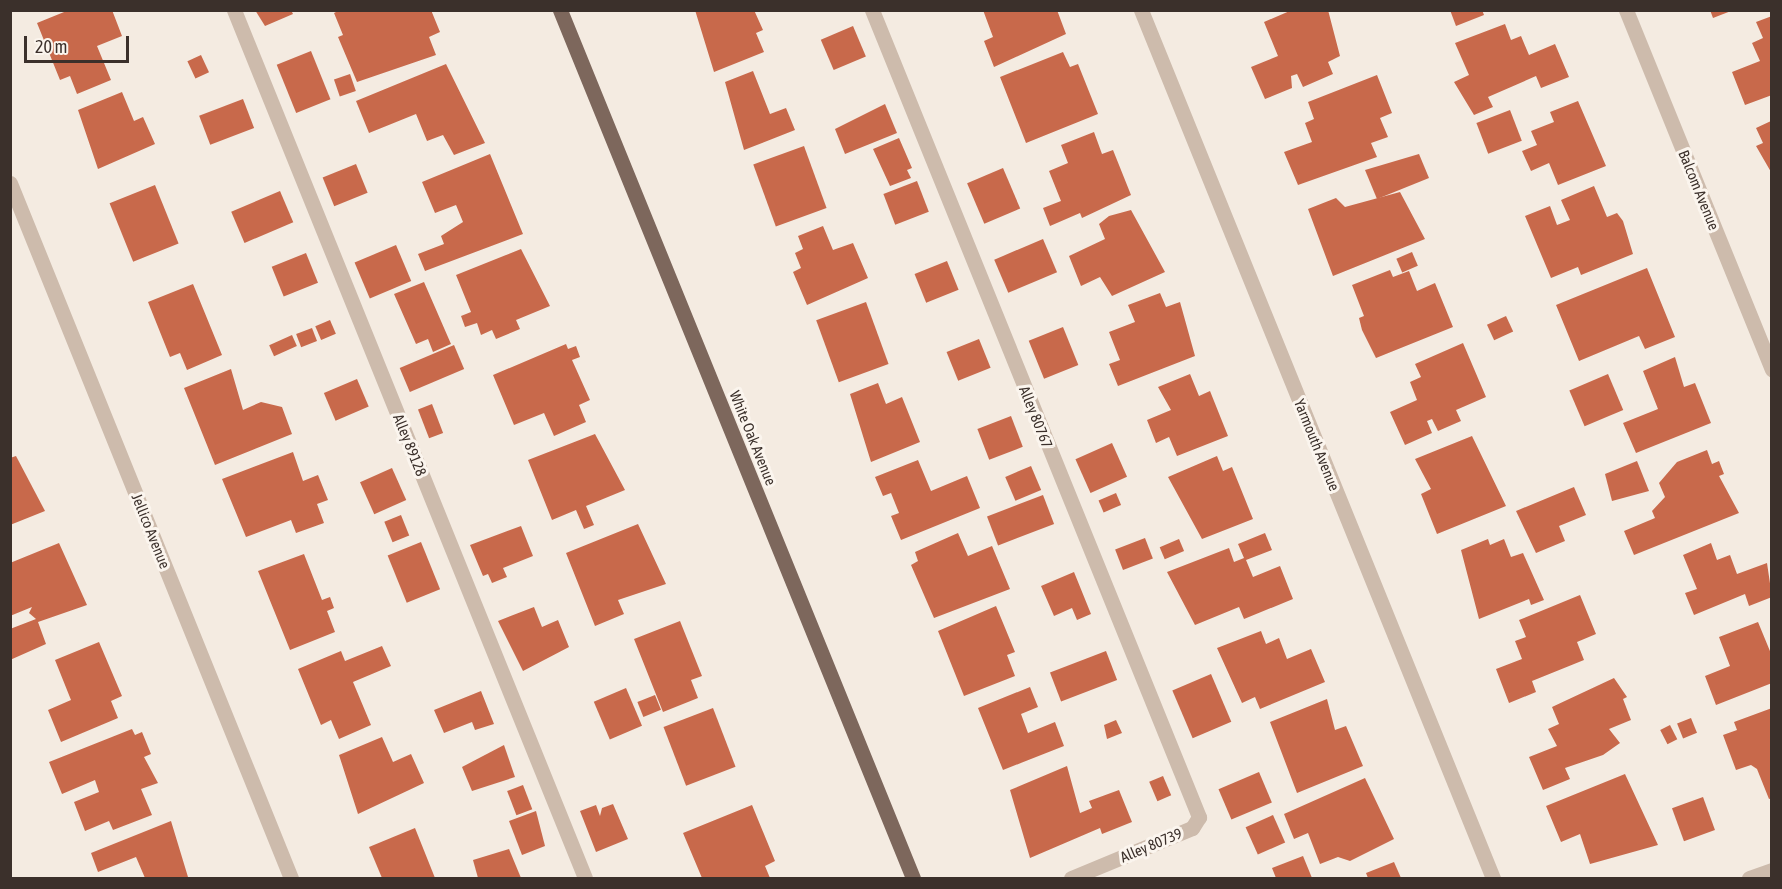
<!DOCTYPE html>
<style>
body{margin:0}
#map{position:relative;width:1782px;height:889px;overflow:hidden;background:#f4ebe1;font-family:"Asap Condensed",sans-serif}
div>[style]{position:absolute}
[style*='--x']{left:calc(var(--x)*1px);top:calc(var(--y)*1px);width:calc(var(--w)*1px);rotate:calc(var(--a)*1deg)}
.building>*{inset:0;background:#c8694b;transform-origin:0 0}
.service>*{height:15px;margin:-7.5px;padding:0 7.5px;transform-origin:7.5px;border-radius:7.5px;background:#cdbbac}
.minor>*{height:15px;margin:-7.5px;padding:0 7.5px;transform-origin:7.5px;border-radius:7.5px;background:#cdbbac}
.tertiary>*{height:15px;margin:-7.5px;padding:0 7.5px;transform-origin:7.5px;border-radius:7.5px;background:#cdbbac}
.primary>*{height:15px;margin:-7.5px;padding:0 7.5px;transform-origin:7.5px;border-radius:7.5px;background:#7d675c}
span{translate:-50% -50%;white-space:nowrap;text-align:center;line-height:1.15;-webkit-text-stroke:6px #fbf5ee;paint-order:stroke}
.street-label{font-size:15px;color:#3b302b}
.frame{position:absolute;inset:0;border:12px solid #3b302b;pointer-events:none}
.scale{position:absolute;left:24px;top:36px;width:105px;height:27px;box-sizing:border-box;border:3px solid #3b302b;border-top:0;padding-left:8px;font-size:18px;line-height:21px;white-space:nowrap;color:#3b302b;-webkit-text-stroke:4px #fbf5ee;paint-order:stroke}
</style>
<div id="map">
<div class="building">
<div style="clip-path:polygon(69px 10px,112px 10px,122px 36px,97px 46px,111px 80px,77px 94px,70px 76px,60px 80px,37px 23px)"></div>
<div style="clip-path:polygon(255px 10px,291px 10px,293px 14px,265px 26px)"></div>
<div style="clip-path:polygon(340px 10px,431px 10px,440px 32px,429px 37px,436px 55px,357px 82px,338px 37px,343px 35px,334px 13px)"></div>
<div style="clip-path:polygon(695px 10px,754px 10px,763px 30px,756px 33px,764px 52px,714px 72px)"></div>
<div style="clip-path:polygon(983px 10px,1057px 10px,1066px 34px,994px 67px,984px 41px,993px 37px)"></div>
<div style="clip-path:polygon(1292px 10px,1328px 10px,1340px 56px,1328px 62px,1333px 74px,1303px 87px,1297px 74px,1291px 76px,1292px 88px,1265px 99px,1251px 67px,1278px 56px,1264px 22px)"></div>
<div style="clip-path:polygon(1450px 10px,1482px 10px,1484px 15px,1456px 26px)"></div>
<div style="clip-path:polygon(1710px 10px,1731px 10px,1731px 11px,1713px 18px)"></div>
<div style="clip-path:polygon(1772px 16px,1772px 95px,1745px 105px,1732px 72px,1760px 61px,1752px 43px,1763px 38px,1756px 22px)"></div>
<div style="clip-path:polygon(1505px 24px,1511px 40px,1521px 36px,1529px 55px,1555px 44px,1569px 77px,1541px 88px,1536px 76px,1488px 97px,1493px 107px,1474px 115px,1454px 82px,1469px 75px,1455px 43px)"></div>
<div style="left:853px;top:26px;width:33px;height:35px;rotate:67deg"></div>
<div style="left:311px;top:51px;width:52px;height:37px;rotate:68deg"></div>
<div style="clip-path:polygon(1063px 52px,1070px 67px,1078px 64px,1098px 114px,1026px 143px,1000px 77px)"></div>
<div style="left:201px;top:55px;width:19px;height:15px;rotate:65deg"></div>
<div style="clip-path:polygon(446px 64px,485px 143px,454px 155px,443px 135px,427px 141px,416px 114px,369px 133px,356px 101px)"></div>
<div style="clip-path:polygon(753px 71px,770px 114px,786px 108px,795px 130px,744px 150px,725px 82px)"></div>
<div style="left:350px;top:74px;width:18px;height:17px;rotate:71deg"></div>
<div style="clip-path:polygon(1377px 75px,1392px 113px,1380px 118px,1388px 137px,1371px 143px,1377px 157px,1298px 185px,1284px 152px,1312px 142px,1305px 123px,1314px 119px,1308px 102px)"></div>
<div style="clip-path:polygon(122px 92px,134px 121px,143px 117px,155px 144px,98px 169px,78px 110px)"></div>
<div style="left:243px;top:99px;width:31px;height:47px;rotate:69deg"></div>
<div style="clip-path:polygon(1578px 101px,1606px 166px,1558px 185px,1549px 163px,1531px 171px,1522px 151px,1537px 145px,1531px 131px,1554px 122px,1550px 112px)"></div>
<div style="clip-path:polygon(885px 104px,897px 133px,845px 154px,835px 129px)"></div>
<div style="left:1510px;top:110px;width:33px;height:36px;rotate:69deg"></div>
<div style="clip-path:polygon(1771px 121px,1771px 172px,1756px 146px,1763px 143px,1756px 128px)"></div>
<div style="clip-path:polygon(1094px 132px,1102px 154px,1113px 150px,1131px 195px,1082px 218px,1080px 213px,1050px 226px,1043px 208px,1061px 201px,1049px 171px,1068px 163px,1061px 145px)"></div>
<div style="clip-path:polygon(899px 138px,912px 168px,907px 170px,911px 178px,890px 186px,873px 149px)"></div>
<div style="left:804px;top:146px;width:66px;height:54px;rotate:70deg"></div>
<div style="clip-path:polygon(490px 154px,523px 234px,425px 271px,418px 254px,444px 244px,441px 236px,463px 222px,456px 205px,435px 213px,422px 182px)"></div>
<div style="clip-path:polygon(1419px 154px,1429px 178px,1377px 199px,1365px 170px)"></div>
<div style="left:356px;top:164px;width:31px;height:36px;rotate:68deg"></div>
<div style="left:1003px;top:168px;width:44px;height:39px;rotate:67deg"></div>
<div style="left:917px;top:181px;width:33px;height:36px;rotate:69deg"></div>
<div style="left:155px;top:185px;width:63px;height:49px;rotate:68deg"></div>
<div style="clip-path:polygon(1594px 186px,1607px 217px,1617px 213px,1623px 221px,1633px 254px,1581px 275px,1578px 267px,1551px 278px,1525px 216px,1550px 206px,1557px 225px,1570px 220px,1561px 200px)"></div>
<div style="left:280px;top:191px;width:34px;height:53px;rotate:67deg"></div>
<div style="clip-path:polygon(1400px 192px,1425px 239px,1333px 276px,1308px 209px,1336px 198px,1345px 207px)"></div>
<div style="clip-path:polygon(1131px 210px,1165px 272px,1112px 296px,1100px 277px,1081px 286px,1069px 256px,1105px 239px,1099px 224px,1109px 216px)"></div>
<div style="clip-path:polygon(823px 226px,833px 250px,853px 243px,868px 278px,807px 305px,793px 272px,801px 268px,795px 253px,803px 249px,798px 236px)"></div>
<div style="left:1043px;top:239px;width:36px;height:53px;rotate:67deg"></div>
<div style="left:396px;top:245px;width:39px;height:45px;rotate:67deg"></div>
<div style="clip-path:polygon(521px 249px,550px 306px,516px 320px,520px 329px,496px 339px,492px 330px,481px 335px,477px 323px,465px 327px,461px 316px,471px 312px,456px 275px)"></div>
<div style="left:1412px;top:252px;width:15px;height:17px;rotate:67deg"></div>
<div style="left:306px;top:253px;width:32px;height:37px;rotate:68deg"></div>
<div style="left:947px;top:261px;width:31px;height:35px;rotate:68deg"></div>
<div style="clip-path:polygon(1647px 268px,1675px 337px,1645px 349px,1639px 336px,1579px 361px,1556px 305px)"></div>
<div style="clip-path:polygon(1390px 270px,1393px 277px,1409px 271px,1417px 291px,1435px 283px,1453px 327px,1376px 358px,1362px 330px,1359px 318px,1364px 316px,1352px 285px)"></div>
<div style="clip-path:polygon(424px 282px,451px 344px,433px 352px,428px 339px,416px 344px,394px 294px)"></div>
<div style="clip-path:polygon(193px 284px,222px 355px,187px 370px,180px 353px,170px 357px,148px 302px)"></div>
<div style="clip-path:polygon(1160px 293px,1166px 307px,1180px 302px,1195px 356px,1118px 386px,1109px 364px,1120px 360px,1109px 332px,1135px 322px,1128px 305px)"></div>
<div style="left:866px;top:302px;width:66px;height:53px;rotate:70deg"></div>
<div style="left:1506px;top:316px;width:17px;height:21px;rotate:65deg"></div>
<div style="left:330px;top:320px;width:15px;height:16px;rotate:67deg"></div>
<div style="left:1063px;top:327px;width:41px;height:37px;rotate:68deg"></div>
<div style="left:312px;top:328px;width:14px;height:17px;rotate:69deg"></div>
<div style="left:292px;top:335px;width:12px;height:25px;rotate:66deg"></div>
<div style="left:979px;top:339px;width:31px;height:35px;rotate:68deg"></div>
<div style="clip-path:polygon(1463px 343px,1486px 397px,1456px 410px,1461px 421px,1438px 431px,1432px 419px,1427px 421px,1432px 433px,1405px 445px,1390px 412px,1417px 400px,1410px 382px,1421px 377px,1415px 364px)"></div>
<div style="clip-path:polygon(566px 344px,568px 349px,576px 346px,580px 357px,572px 360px,590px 400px,579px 405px,586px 422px,554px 436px,544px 413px,514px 425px,493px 375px)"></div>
<div style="left:454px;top:345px;width:26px;height:59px;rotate:67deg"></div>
<div style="clip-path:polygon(1675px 357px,1684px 387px,1695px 383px,1711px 423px,1636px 453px,1623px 423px,1658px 409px,1643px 371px)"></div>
<div style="clip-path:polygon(231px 369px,243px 410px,261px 402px,282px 407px,292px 434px,215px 465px,184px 388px)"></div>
<div style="clip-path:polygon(1190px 374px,1199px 396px,1210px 391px,1228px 436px,1177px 456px,1169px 437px,1156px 443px,1147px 420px,1171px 410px,1158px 387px)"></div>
<div style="left:1608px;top:374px;width:39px;height:42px;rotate:67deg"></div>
<div style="left:357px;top:379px;width:30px;height:36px;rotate:67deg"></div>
<div style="clip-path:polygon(878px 383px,886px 404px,902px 397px,920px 442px,871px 462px,850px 394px)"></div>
<div style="left:432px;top:404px;width:31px;height:15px;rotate:69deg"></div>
<div style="left:1011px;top:416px;width:33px;height:36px;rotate:69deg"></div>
<div style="clip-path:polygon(595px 434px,625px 490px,586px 506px,594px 525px,584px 529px,576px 510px,552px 520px,528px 460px)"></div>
<div style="clip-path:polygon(1472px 436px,1506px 506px,1437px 534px,1421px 494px,1431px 489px,1415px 459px)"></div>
<div style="left:1112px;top:443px;width:37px;height:40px;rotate:66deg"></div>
<div style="clip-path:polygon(1707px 450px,1712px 464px,1719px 461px,1724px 474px,1719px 476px,1739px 513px,1634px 555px,1624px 531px,1655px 518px,1652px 511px,1665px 497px,1659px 483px,1677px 462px)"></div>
<div style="clip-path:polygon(293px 452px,303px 481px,318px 475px,328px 500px,317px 504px,324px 523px,296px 533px,291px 520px,246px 537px,222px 479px)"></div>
<div style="clip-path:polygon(16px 456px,45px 511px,10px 525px,10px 458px)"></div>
<div style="clip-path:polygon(1217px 456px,1223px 471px,1232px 467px,1253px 519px,1202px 539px,1168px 477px)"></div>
<div style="clip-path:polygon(918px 460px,931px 491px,967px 476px,980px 508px,901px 540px,891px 516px,899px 513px,891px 493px,883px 496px,875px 477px)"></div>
<div style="clip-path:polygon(1637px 461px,1649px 491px,1612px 501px,1605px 474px)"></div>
<div style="left:1031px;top:466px;width:26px;height:28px;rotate:67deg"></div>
<div style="left:392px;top:468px;width:35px;height:35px;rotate:66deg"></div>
<div style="clip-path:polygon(1574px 487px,1586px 515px,1559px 526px,1565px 541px,1536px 553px,1516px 511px)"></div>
<div style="left:1116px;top:493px;width:13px;height:19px;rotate:67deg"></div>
<div style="left:1043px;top:495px;width:31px;height:60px;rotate:69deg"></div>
<div style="left:401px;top:515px;width:22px;height:18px;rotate:68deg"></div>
<div style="clip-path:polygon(638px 524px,666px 584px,618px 600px,624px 614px,595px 626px,566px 553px)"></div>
<div style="clip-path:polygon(521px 526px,533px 556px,503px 568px,507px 577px,492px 583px,488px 574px,483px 576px,470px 545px)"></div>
<div style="clip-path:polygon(958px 533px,968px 556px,992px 546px,1010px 589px,934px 618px,911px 565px,918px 561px,915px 552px)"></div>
<div style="clip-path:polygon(1265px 533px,1272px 550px,1246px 560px,1253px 577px,1280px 566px,1293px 599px,1244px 619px,1239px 607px,1195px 625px,1167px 572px,1229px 548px,1234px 562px,1244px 558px,1238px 544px)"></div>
<div style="left:1145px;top:538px;width:22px;height:32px;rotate:69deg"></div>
<div style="left:1179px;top:539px;width:13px;height:21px;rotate:67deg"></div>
<div style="clip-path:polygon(1488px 539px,1490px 545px,1504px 539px,1511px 557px,1523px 553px,1544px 600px,1531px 605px,1529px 599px,1479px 619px,1461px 550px)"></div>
<div style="left:421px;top:542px;width:51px;height:36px;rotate:68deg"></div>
<div style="clip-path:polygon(59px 543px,87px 605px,38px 622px,46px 644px,10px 660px,10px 629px,36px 619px,29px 613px,32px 607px,10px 616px,10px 563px)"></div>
<div style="clip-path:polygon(1711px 543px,1717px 560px,1730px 555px,1737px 574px,1767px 563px,1772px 597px,1749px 606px,1745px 594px,1694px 615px,1685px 593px,1697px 589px,1683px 555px)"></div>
<div style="clip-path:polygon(304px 554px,322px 600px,330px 597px,334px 608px,327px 611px,335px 632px,290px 650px,258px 571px)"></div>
<div style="clip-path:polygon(1074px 572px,1091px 614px,1077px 620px,1072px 608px,1054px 616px,1041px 586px)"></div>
<div style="clip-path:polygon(1580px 595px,1596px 634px,1577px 642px,1584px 660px,1532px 681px,1536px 692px,1509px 703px,1496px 669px,1522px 659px,1515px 641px,1526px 637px,1519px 620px)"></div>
<div style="clip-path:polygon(996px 606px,1015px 652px,1007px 655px,1015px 676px,964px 696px,938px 631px)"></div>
<div style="clip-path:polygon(534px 607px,542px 627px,558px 620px,569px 647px,523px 671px,498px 621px)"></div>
<div style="clip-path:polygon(680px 621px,702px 676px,691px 680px,698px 698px,663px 712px,634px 639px)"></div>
<div style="clip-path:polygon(1758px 622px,1772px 656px,1772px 683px,1716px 705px,1705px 676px,1730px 666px,1719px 637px)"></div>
<div style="clip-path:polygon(1261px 631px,1266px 644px,1279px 638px,1287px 659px,1311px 649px,1325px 682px,1260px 709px,1255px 697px,1242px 703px,1217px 648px)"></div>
<div style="clip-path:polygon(99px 642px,122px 696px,111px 701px,118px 718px,61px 742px,48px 710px,71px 700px,55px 660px)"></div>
<div style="clip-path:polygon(382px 646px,391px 666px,353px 682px,371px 725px,339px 739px,331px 720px,321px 725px,298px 669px,341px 651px,345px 661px)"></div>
<div style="left:1106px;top:651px;width:31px;height:60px;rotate:69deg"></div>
<div style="left:1211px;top:674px;width:52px;height:42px;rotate:67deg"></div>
<div style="clip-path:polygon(1614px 678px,1627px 697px,1623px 699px,1631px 720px,1609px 729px,1620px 743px,1603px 755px,1565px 768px,1570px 779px,1543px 790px,1529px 757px,1557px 746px,1548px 729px,1559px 724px,1552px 707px)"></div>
<div style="clip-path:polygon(1030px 687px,1038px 707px,1021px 714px,1028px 733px,1055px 722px,1064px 746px,1003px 770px,978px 708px)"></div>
<div style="left:626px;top:688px;width:41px;height:35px;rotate:67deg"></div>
<div style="clip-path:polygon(481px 691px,494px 724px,475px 730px,472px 722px,444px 733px,434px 710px)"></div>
<div style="left:655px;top:695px;width:16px;height:19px;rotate:68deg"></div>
<div style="clip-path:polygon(1327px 699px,1335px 730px,1346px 726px,1363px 766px,1297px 793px,1270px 722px)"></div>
<div style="left:713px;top:708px;width:63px;height:53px;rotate:69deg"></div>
<div style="clip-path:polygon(1772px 708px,1772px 798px,1769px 799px,1757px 769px,1751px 765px,1736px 770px,1723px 735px,1737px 730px,1734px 722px)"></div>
<div style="left:1691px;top:718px;width:16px;height:15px;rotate:68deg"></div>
<div style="clip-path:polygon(1116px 720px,1122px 733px,1107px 739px,1104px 725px)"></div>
<div style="left:1670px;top:725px;width:16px;height:11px;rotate:63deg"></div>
<div style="clip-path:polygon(132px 729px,135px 735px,142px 732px,151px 754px,144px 757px,158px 783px,141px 789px,152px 815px,113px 830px,109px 821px,85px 831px,74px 802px,99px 792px,95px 780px,62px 794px,49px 762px)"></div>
<div style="clip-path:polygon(382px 737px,393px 762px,411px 754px,424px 783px,358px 814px,339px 755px)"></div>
<div style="clip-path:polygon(504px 745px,515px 777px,472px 791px,462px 767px)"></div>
<div style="clip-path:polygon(1067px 766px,1080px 813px,1092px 808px,1089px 801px,1119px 790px,1132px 822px,1102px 834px,1100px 828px,1030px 858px,1010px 790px)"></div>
<div style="left:1259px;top:772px;width:33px;height:44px;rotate:67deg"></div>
<div style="clip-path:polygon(1625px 774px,1658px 845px,1590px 864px,1580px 834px,1561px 842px,1546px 806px)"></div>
<div style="left:1163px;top:776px;width:21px;height:15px;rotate:67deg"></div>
<div style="clip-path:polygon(1365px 778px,1394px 839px,1350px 861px,1338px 857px,1320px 864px,1308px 833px,1294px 839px,1284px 814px)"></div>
<div style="left:523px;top:785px;width:26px;height:17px;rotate:69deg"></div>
<div style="left:1703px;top:797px;width:35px;height:33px;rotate:70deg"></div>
<div style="clip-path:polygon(613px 804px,628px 839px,596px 852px,580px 811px,596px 805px,600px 816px,602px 808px)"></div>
<div style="clip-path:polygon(752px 805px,775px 861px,765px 866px,770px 878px,702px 878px,683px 833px)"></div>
<div style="clip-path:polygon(536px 811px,545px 846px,522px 855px,509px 821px)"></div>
<div style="left:1273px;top:815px;width:30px;height:30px;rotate:66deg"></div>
<div style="clip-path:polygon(171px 821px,188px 877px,145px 878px,136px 857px,98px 872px,91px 853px)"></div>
<div style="clip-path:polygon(415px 828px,435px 878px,382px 878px,369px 847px)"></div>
<div style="clip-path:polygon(509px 849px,521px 878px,478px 878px,473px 860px)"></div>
<div style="clip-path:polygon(1303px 856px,1312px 878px,1276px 878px,1272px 868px)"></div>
<div style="clip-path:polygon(1394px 862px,1401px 878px,1368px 878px,1366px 873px)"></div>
</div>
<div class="service">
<div style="--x:234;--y:10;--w:936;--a:67.98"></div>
<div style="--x:872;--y:10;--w:871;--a:67.94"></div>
<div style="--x:1199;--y:817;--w:13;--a:122"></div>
<div style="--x:1192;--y:828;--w:131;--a:157.5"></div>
</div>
<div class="minor">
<div style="--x:1141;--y:10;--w:937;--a:67.93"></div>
<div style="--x:1626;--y:10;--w:388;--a:67.9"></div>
<div style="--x:10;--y:183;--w:750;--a:67.99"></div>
</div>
<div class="tertiary">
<div style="--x:1749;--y:878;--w:24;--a:-19"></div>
</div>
<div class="primary">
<div style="--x:560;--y:10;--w:937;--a:67.87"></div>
</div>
<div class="street-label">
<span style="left:1699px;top:190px;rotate:68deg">Balcom Avenue</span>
<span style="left:1036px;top:417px;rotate:68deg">Alley 80767</span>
<span style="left:753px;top:438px;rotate:68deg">White Oak Avenue</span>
<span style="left:410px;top:445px;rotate:68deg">Alley 89128</span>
<span style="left:1317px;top:445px;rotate:68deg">Yarmouth Avenue</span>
<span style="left:151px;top:531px;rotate:68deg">Jellico Avenue</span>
<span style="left:1151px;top:845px;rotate:-23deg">Alley 80739</span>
</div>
<div class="frame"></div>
<div class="scale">20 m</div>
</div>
